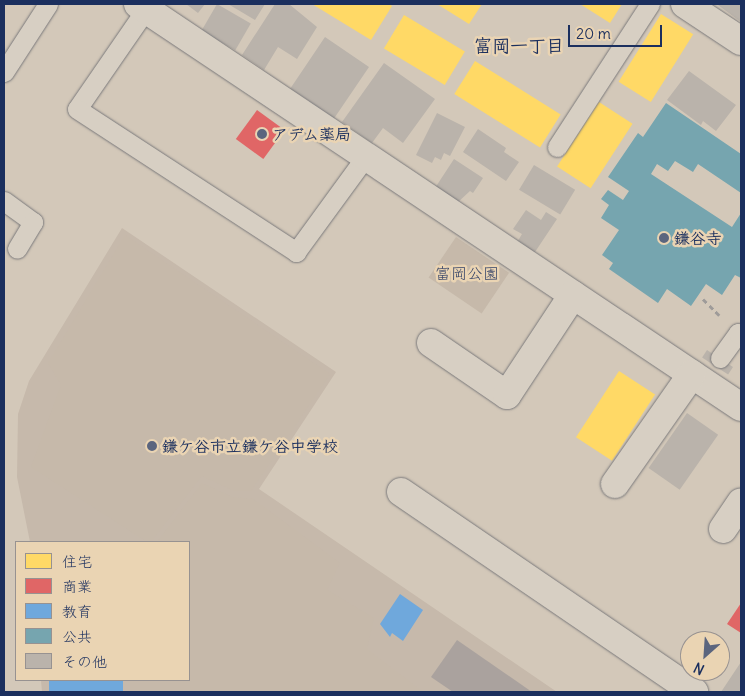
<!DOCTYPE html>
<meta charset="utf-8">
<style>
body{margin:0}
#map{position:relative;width:745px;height:696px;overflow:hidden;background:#d3c8b9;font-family:Delius,"Klee One",sans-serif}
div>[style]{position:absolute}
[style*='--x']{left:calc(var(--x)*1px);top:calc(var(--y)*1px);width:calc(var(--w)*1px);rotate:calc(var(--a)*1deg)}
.built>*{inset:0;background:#c6b9ab}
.green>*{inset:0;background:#c6b9aa;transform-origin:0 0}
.water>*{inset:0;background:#aaa29e}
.homes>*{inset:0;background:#ffd966;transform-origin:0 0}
.shops>*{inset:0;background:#e06666;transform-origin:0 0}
.schools>*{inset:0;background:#6fa8dc;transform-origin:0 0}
.public>*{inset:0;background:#76a5af}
.building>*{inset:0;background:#bab3ab;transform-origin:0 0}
.path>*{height:3px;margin-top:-1.5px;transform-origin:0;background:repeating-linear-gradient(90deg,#9e9b99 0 5px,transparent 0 9px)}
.roads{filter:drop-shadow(0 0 1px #7a797b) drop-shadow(0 0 1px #7a797b)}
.service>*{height:19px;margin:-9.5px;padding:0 9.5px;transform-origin:9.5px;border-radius:9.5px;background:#d7cfc3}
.minor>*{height:28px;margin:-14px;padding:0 14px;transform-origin:14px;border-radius:14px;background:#d7cfc3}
.dots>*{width:14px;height:14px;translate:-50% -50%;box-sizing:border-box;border:2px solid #ead4b3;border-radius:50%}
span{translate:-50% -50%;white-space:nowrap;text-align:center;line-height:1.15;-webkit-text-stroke:5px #ead4b3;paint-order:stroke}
.poi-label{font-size:16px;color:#1b2f5e;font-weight:700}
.left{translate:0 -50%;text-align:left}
.park-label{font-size:16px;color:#344368}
.neighbourhood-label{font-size:18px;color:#1b2f5e;font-weight:700}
.frame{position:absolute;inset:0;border:5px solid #1b2f5e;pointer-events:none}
.legend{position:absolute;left:15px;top:541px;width:175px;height:140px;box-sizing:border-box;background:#ead4b3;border:1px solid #979291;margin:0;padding:6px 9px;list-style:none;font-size:15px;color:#1b2f5e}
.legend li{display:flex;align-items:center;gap:10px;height:25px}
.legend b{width:25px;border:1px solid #979291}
.north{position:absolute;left:680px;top:631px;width:50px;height:50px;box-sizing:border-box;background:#ead4b3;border:1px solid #979291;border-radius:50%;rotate:206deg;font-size:14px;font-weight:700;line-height:20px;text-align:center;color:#1b2f5e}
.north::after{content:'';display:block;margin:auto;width:18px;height:22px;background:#5b657e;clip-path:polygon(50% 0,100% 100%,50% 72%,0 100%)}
.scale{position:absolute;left:568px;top:25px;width:94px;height:22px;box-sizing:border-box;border:2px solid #1b2f5e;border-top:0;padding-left:6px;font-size:15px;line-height:18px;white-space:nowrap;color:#1b2f5e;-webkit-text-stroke:4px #ead4b3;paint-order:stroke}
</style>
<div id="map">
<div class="built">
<div style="clip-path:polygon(122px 228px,336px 372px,259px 489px,557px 692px,42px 692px,41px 680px,189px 680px,189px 542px,30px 542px,17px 477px,18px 414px,29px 381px)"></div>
</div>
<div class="green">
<div style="clip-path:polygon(125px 235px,330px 374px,251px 491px,234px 491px,202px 476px,151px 542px,147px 542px,31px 467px,61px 385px,48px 363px)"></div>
<div style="left:456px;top:237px;width:64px;height:49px;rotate:34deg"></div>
<div style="clip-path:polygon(202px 483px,232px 497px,253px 499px,340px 563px,327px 590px,374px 618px,367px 649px,423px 692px,130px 692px,130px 680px,189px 680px,189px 542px,157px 542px)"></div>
</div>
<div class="water">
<div style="clip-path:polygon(457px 640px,532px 692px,453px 692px,431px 677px)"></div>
</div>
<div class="homes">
<div style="clip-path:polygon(312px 4px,389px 4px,392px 6px,371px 40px)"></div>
<div style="clip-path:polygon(437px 4px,482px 4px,469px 24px)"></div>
<div style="clip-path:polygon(580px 4px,622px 4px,610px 23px)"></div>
<div style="left:661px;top:14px;width:38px;height:80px;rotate:32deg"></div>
<div style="left:404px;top:15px;width:71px;height:39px;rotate:31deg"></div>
<div style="left:475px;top:61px;width:101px;height:39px;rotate:32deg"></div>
<div style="left:599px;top:102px;width:40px;height:77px;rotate:33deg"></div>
<div style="left:619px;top:371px;width:43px;height:79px;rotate:33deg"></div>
</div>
<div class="shops">
<div style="left:257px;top:110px;width:34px;height:36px;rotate:36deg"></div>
<div style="clip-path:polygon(741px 603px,741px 633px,727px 624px)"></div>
</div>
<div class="schools">
<div style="clip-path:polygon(400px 594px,423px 610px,403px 641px,392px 633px,390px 637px,380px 624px)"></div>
<div style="left:49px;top:680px;width:74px;height:12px"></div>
</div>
<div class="public">
<div style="clip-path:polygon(666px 103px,741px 154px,741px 193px,698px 164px,693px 172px,675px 161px,668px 171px,657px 164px,651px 174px,732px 227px,741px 213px,741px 278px,735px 275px,722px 295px,706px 284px,691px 306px,667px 289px,658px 303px,609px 269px,613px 263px,602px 255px,619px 230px,601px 218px,609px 205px,601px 199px,608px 190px,623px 200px,629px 191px,608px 177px,638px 133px,643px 137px)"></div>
</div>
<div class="building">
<div style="clip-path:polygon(186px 4px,205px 4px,198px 13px)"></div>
<div style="left:217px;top:4px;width:39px;height:31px;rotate:30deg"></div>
<div style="clip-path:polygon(228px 4px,265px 4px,255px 20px)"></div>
<div style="clip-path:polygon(275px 4px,289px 4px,317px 27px,297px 59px,278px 47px,264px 70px,242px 55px)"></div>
<div style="clip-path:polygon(719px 4px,741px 4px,741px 22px,718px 5px)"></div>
<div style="clip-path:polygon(325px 37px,369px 67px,333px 120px,306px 105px,309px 101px,290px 89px)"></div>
<div style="clip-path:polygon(384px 63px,435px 99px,403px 143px,383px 128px,372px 143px,342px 122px)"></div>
<div style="clip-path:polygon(689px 71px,736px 105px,716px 131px,703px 121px,701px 125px,667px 100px)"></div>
<div style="clip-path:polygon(437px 113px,465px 127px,450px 156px,444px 153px,441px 160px,435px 157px,432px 163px,416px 155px)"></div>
<div style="clip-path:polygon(478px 129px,506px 148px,504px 152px,519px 162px,506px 181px,463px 152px)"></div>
<div style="clip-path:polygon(454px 159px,483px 178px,473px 193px,470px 191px,457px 203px,435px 188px)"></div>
<div style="left:534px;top:165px;width:48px;height:29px;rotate:31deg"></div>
<div style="clip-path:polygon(526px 210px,541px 220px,546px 212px,557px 219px,533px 255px,516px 244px,522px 234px,513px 229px)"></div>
<div style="left:707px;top:350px;width:31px;height:9px;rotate:33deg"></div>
<div style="left:687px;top:413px;width:38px;height:67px;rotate:35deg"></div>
<div style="clip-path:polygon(741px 662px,741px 692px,721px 692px)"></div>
</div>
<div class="path">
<div style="--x:703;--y:299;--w:23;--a:45"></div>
</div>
<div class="roads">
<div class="service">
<div style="--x:146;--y:9;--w:121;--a:124.6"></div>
<div style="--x:77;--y:109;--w:262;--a:33.1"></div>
<div style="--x:296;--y:252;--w:119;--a:-53.9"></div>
<div style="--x:4;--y:72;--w:81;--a:-57.1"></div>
<div style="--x:557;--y:147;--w:171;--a:-57"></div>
<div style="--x:4;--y:201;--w:36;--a:36"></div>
<div style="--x:33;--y:222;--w:31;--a:121"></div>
<div style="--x:720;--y:358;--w:31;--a:-54"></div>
<div style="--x:738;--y:333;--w:4;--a:34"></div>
</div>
<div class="minor">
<div style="--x:138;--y:4;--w:725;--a:33.76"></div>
<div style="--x:685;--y:4;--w:67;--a:33.5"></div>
<div style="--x:431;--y:343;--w:92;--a:34.4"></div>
<div style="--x:507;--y:395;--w:120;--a:-56.6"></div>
<div style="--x:615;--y:484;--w:134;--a:-55"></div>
<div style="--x:401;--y:492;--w:355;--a:34.3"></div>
<div style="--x:723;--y:529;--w:32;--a:-56"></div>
</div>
</div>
<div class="dots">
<div style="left:262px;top:134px;background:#5b657e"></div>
<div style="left:664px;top:238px;background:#5b657e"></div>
<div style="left:152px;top:446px;background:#5b657e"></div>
</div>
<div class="poi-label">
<span class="left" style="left:272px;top:134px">アデム薬局</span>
<span class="left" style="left:674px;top:238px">鎌谷寺</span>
<span class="left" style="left:162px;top:446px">鎌ケ谷市立鎌ケ谷中学校</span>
</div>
<div class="park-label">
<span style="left:467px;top:273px">富岡公園</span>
</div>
<div class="neighbourhood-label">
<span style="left:519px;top:46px">富岡一丁目</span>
</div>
<div class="frame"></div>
<ul class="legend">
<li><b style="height:14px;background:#ffd966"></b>住宅</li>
<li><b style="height:14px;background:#e06666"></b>商業</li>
<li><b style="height:14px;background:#6fa8dc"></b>教育</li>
<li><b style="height:14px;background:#76a5af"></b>公共</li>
<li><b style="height:14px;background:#bab3ab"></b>その他</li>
</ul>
<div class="north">N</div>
<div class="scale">20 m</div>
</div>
